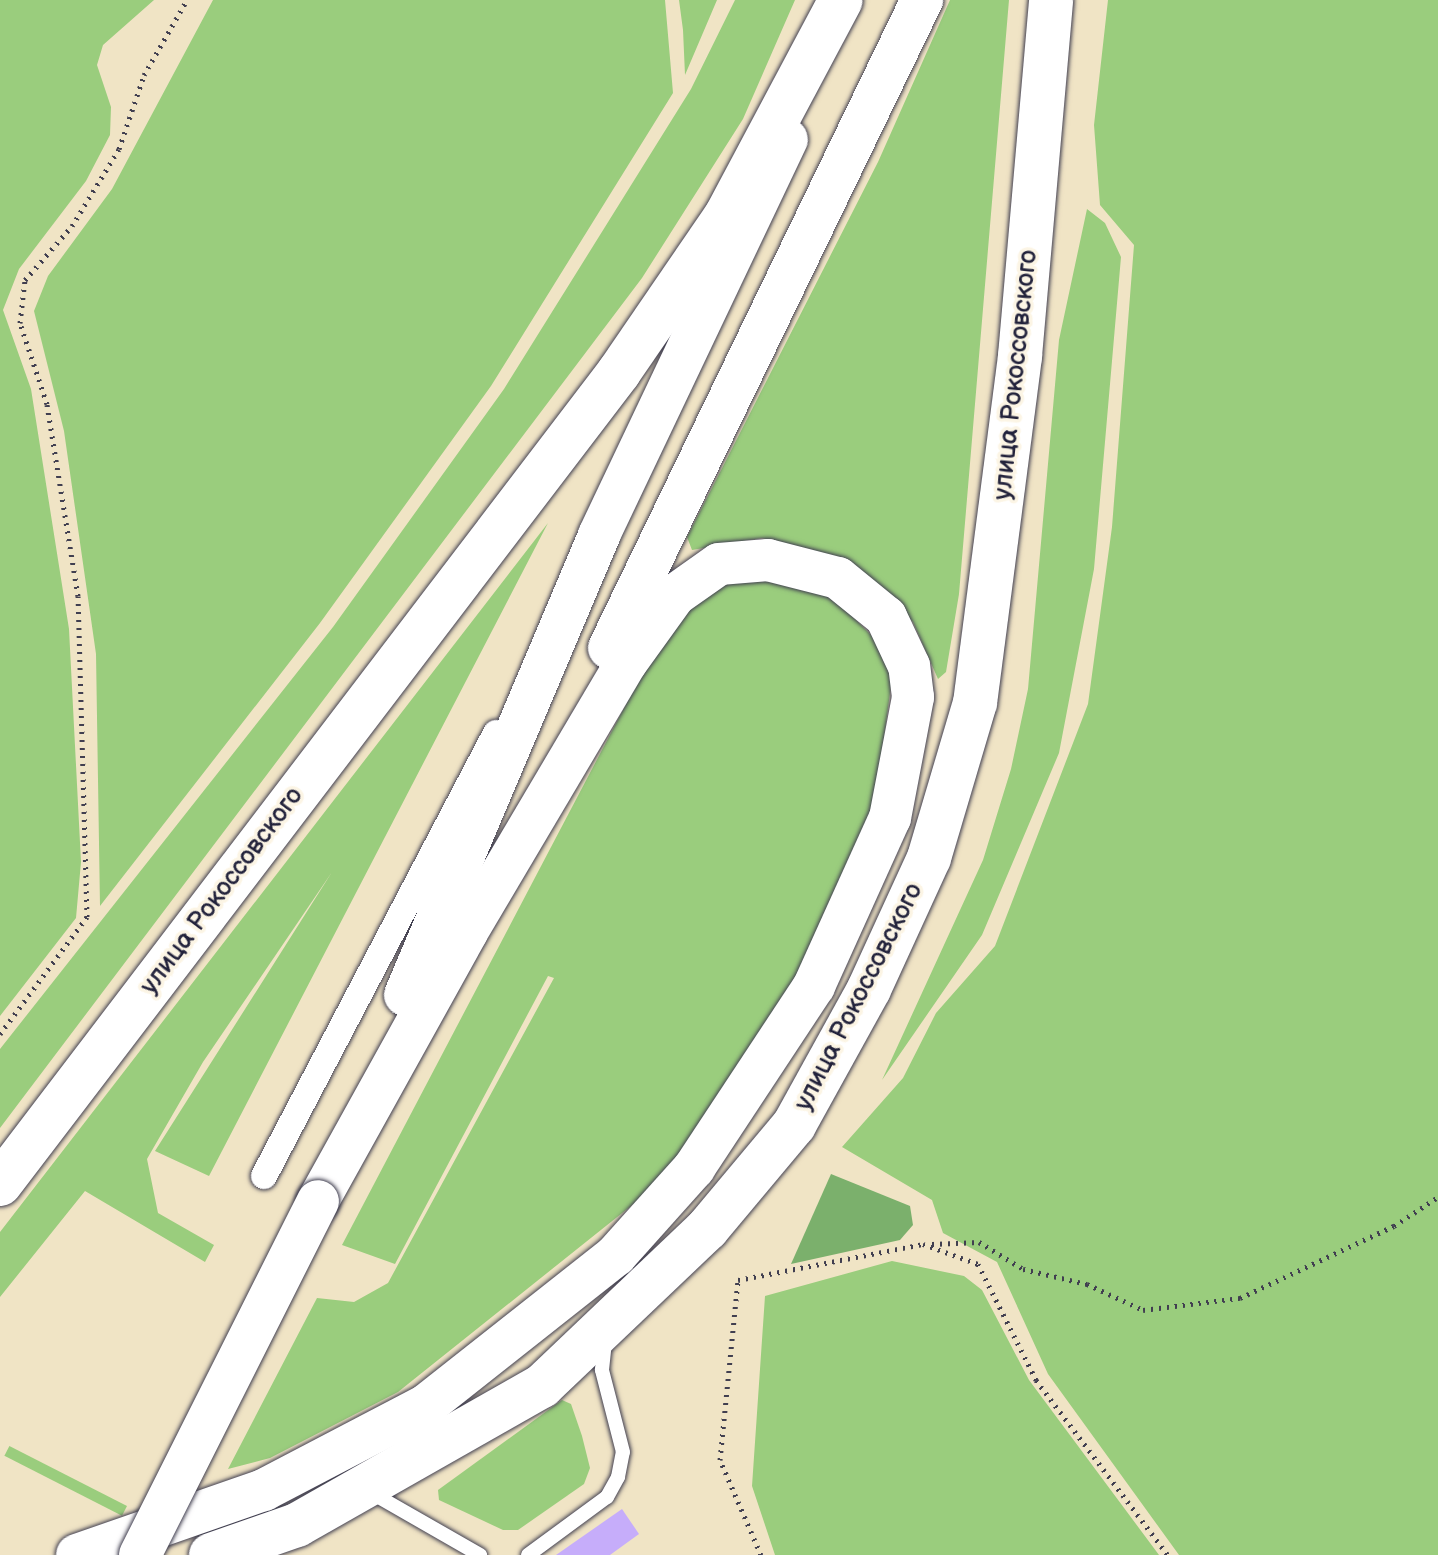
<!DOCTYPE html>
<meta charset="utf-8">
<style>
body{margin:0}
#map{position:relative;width:1438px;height:1555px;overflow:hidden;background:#f0e4c5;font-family:"Balsamiq Sans",sans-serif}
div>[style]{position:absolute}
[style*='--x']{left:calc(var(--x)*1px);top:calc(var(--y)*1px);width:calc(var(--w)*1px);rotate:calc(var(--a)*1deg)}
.green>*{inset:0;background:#9acd7d;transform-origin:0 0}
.forest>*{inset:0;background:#7bb06c}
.building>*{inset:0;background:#c6adfa}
.path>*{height:5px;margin-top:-2.5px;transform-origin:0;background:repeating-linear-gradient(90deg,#413f50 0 2px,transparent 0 8px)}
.roads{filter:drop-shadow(0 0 2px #413f50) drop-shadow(0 0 2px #413f50)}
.service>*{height:14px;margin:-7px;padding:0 7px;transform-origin:7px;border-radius:7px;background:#fff}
.minor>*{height:26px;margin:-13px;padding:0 13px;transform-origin:13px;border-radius:13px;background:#fff}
.primary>*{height:42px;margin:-21px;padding:0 21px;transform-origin:21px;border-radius:21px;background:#fff}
.trunk>*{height:44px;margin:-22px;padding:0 22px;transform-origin:22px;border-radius:22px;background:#fff}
.bridges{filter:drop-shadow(0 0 2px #413f50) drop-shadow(0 0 2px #413f50)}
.primary-bridge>*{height:42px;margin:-21px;padding:0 21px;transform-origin:21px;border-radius:21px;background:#fff}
span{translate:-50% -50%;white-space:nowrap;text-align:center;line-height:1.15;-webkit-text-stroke:7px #fcf5e5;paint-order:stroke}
.street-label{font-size:26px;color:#22223b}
</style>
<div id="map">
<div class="green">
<div style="clip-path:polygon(0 0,154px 0,103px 45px,97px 65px,111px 107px,110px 135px,86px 181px,19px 269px,3px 310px,31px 389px,69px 629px,81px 862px,76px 918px,0 1016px)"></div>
<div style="clip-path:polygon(213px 0,665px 0,673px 93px,491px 386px,320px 623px,100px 906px,96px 654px,64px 431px,34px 311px,48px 276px,112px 189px)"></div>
<div style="clip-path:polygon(679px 0,717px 0,685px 75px,683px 30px)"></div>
<div style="clip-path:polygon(735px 0,795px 0,743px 119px,642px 278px,0 1128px,0 1049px,333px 627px,504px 389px,691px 89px)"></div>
<div style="clip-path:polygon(950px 0,1009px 0,959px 594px,946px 672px,938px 679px,913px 622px,851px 562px,762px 538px,692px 550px,687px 537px,878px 162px)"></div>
<div style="clip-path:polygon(1108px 0,1438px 0,1438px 1555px,1179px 1555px,1048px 1374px,997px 1262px,943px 1233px,932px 1200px,842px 1147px,903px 1078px,936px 1013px,995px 946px,1088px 704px,1112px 527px,1134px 245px,1100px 205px,1094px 125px)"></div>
<div style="clip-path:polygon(1087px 209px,1105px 223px,1121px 257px,1094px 569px,1059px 753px,982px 935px,882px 1080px,983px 860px,1011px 769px,1028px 689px,1059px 340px)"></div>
<div style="clip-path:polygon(548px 523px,209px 1176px,155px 1151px,332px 872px,203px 1062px,147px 1159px,158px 1213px,214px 1245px,205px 1262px,85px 1191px,0 1297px,0 1232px)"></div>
<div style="clip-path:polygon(776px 580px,835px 599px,878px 642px,892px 678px,876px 798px,817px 950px,705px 1125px,641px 1198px,398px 1392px,270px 1458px,228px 1469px,317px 1298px,354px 1302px,388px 1283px,554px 978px,548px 976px,395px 1264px,342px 1245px,644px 670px,681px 613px,727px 583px)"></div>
<div style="clip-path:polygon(892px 1261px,964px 1276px,982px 1290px,1029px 1380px,1159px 1555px,775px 1555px,752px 1486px,765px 1296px)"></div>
<div style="clip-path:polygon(562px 1400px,571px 1404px,582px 1436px,590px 1468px,584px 1484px,518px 1530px,503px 1530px,439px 1500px,438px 1490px)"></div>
<div style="left:127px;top:1506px;width:11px;height:132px;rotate:117deg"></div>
</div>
<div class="forest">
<div style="clip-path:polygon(831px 1174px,910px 1206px,913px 1225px,900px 1240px,791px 1264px)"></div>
</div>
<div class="building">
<div style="clip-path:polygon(622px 1509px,639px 1534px,610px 1555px,556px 1555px)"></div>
</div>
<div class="path">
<div style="--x:0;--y:1034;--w:146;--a:-53.4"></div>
<div style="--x:87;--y:917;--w:321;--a:-91.6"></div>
<div style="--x:78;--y:596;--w:194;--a:-99.2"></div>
<div style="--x:47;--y:404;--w:85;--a:-108.4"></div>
<div style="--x:20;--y:323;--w:43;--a:-83.4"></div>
<div style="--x:25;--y:280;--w:72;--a:-49"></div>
<div style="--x:72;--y:226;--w:90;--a:-58.6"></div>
<div style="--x:119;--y:149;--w:78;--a:-71.3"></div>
<div style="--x:144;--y:75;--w:86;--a:-60.2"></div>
<div style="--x:932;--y:1244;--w:47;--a:-2.4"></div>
<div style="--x:979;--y:1242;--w:52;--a:31.5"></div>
<div style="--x:1023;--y:1269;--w:66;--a:13.2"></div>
<div style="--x:1087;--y:1284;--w:62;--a:24.9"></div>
<div style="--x:1143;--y:1310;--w:98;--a:-7.1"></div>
<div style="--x:1240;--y:1298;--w:170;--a:-25.1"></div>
<div style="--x:1394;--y:1226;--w:53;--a:-33.4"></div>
<div style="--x:761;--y:1555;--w:103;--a:-113.3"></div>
<div style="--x:720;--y:1460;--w:181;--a:-84.3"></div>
<div style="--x:738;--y:1280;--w:188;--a:-11"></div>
<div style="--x:923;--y:1244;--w:59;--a:20"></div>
<div style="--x:978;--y:1264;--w:130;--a:63.4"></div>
<div style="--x:1036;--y:1380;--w:219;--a:53"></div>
</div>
<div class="roads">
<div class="service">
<div style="--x:370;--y:1492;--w:127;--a:29.8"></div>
<div style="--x:528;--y:1555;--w:98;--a:-36.3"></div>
<div style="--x:607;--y:1497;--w:23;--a:-61"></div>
<div style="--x:618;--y:1477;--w:25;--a:-79"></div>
<div style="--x:623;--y:1452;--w:85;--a:-104.4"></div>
<div style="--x:602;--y:1370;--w:28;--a:-84"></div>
</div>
<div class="minor">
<div style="--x:264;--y:1176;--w:500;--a:-62.36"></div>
</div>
<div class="primary">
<div style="--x:609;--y:648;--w:720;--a:-64.22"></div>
<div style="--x:405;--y:995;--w:499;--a:-67.1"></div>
<div style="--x:599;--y:535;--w:438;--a:-64.6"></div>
<div style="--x:77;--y:1555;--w:198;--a:-19.2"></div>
<div style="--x:264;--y:1490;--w:182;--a:-27.6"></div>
<div style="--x:425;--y:1406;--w:243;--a:-38.3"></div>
<div style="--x:616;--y:1255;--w:117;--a:-48.1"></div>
<div style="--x:694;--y:1168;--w:218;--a:-56.6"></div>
<div style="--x:814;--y:986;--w:184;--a:-65.7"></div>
<div style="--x:890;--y:818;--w:123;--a:-79.2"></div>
<div style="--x:913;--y:697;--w:31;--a:-97"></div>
<div style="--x:909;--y:666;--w:54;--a:-115.1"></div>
<div style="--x:886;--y:617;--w:62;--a:-140.9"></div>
<div style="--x:838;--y:578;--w:72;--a:-165.6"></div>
<div style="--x:768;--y:560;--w:49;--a:175.3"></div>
<div style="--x:719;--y:564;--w:54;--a:144.8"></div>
<div style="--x:675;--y:595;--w:84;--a:125.8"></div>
<div style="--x:626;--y:663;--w:312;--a:120.6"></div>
<div style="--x:467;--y:932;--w:308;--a:119"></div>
</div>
<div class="trunk">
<div style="--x:0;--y:1184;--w:1021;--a:-52.68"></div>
<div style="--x:619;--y:372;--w:191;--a:-55.6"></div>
<div style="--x:727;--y:214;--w:242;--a:-62"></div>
<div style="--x:211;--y:1555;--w:91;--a:-19.2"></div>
<div style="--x:297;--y:1525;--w:282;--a:-29.6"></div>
<div style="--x:542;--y:1386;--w:228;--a:-43.6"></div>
<div style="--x:707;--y:1229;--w:136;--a:-50.1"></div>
<div style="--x:794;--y:1125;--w:155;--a:-61.1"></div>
<div style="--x:869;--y:989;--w:144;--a:-65.4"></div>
<div style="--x:929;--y:858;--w:162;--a:-73.5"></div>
<div style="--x:975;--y:703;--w:350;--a:-82.6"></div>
<div style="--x:1020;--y:356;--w:357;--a:-85"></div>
</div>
</div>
<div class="bridges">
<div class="primary-bridge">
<div style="--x:140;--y:1555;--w:396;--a:-63.3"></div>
</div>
</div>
<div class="street-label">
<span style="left:1016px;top:375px;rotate:-84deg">улица Рокоссовского</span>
<span style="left:222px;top:891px;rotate:-53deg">улица Рокоссовского</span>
<span style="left:859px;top:997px;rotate:-63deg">улица Рокоссовского</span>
</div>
</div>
